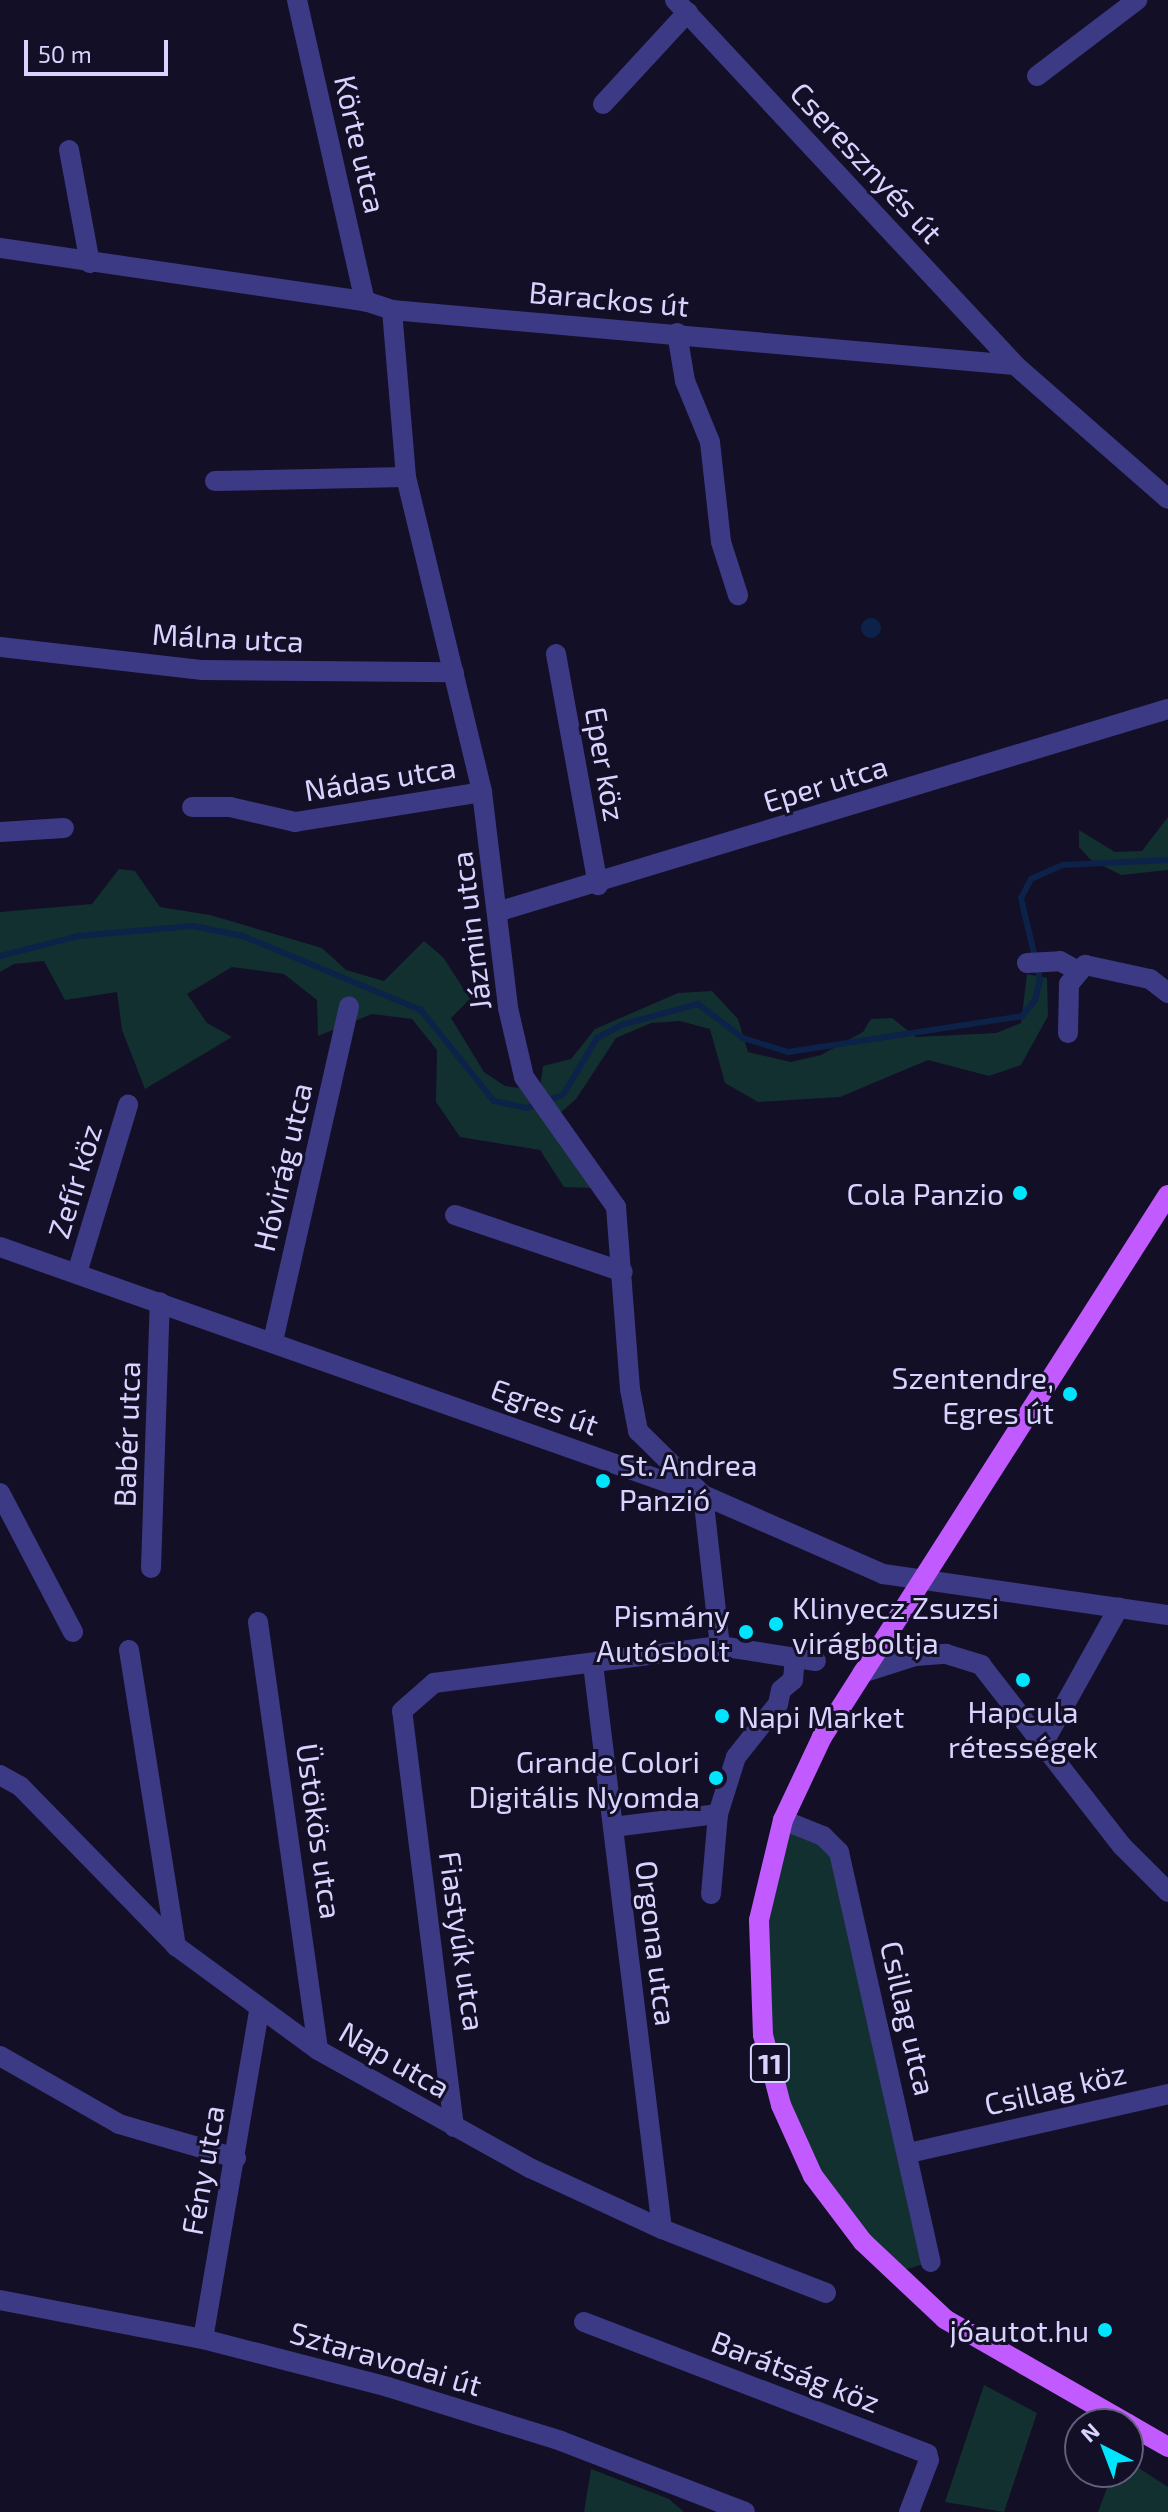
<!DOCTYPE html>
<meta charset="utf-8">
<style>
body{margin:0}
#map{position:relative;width:1168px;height:2512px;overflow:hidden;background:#130f26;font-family:"Exo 2",sans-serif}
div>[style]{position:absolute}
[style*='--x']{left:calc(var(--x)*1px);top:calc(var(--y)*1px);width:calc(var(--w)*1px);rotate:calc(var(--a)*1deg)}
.green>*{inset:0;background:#12302f}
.water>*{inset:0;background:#0c2248}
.round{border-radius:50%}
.stream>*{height:6px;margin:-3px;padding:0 3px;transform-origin:3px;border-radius:3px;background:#0c2248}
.minor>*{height:20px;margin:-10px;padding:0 10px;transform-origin:10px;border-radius:10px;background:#3d3a85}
.major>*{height:20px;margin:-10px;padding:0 10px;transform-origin:10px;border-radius:10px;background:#c25bff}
.dots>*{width:22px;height:22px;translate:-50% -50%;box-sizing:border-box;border:4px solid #130f26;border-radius:50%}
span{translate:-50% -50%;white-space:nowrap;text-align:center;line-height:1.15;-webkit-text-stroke:6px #130f26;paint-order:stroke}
.shield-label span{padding:2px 6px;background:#130f26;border:2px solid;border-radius:6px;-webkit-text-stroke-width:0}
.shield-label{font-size:28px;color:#d9d4ff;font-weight:700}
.street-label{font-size:30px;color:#d9d4ff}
.poi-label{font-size:30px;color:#d9d4ff}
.right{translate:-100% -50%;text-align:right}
.left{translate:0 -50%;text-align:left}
.north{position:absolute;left:1064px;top:2408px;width:80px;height:80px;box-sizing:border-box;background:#130f26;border:2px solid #625e7d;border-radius:50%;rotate:318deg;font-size:22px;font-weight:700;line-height:32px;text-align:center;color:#d9d4ff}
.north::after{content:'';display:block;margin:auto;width:28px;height:36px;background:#00e5ff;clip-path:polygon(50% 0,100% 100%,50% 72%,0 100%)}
.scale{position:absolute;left:24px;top:40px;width:144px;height:36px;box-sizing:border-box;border:4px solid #d9d4ff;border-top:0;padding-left:10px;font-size:24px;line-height:28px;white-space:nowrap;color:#d9d4ff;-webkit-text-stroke:6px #130f26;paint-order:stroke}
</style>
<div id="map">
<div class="green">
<div style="clip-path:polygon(1168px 817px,1168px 870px,1121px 875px,1090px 859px,1079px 847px,1079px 830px,1115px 852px,1142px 851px)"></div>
<div style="clip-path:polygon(119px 869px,135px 871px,160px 907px,210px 915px,322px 948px,346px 970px,384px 981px,424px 941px,443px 957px,470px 999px,451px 1018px,484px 1072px,505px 1086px,520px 1088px,593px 1188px,564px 1187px,540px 1150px,460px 1137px,436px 1102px,437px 1050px,412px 1019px,372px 1014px,318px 1036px,317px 1000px,284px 974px,232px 967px,187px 994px,207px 1023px,232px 1037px,145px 1089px,122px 1030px,117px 992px,65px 1000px,44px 961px,14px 964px,0 972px,0 912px,92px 904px)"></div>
<div style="clip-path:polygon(1027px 974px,1047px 978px,1048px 1016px,1021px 1065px,989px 1076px,928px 1060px,840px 1097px,758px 1102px,725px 1083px,710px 1029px,680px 1021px,651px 1023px,616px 1038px,576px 1099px,559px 1114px,540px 1088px,543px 1066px,571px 1059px,595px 1029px,678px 993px,712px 991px,738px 1019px,748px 1052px,791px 1062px,821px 1055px,863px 1032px,871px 1019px,892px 1018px,916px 1037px,996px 1033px,1021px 1023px)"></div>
<div style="clip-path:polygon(783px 1820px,839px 1852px,931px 2262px,893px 2273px,863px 2242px,781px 2105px,758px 1971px)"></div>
<div style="clip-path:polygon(984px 2385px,1037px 2413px,1004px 2512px,945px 2502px)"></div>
<div style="clip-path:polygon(1128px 2461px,1168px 2487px,1168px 2512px,1098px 2512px,1113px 2472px,1128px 2472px)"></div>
<div style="clip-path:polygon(591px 2469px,669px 2499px,684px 2512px,584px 2512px)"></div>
</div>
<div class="water">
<div class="round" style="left:861px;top:618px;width:20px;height:20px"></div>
</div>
<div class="stream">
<div style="--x:0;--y:956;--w:81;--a:-14.4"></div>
<div style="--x:78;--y:936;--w:115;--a:-5"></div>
<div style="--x:193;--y:926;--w:51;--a:11.3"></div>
<div style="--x:243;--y:936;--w:193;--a:22.6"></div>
<div style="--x:421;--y:1010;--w:117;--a:51.3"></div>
<div style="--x:494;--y:1101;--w:34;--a:12"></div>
<div style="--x:527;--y:1108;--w:38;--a:-20"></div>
<div style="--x:563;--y:1095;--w:66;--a:-59.2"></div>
<div style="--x:597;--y:1038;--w:27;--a:-28"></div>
<div style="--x:621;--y:1025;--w:80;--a:-15.3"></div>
<div style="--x:698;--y:1004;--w:56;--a:37.1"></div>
<div style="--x:743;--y:1038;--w:47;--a:17.3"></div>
<div style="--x:788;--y:1052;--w:237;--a:-8.7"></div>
<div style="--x:1022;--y:1016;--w:21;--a:-51"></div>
<div style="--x:1035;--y:1000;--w:22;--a:-77"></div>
<div style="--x:1040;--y:979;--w:83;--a:-103.2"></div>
<div style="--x:1021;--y:898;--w:21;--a:-62"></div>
<div style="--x:1031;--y:879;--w:35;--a:-24"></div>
<div style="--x:1063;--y:865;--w:105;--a:-2.7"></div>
</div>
<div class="minor">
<div style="--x:297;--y:0;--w:309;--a:77.3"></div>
<div style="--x:675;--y:0;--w:499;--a:47"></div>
<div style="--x:1037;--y:76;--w:126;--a:-37.2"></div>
<div style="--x:603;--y:104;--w:125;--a:-47.3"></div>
<div style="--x:69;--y:150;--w:115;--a:79.5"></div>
<div style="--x:0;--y:248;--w:369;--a:8.3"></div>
<div style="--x:365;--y:301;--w:28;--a:18"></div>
<div style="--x:392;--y:310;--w:625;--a:5.05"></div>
<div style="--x:1015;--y:365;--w:203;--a:41.2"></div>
<div style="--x:392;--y:310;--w:168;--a:85.2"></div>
<div style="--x:406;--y:477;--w:324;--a:76.4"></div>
<div style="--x:482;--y:792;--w:218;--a:83.1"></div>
<div style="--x:508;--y:1008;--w:71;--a:76.9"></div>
<div style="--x:524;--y:1077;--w:159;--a:54.7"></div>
<div style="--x:616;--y:1207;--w:183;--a:85.6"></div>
<div style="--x:630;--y:1389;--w:43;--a:79.2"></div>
<div style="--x:638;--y:1431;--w:91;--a:44.6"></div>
<div style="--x:703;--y:1495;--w:152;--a:83.6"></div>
<div style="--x:677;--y:333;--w:49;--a:80.5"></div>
<div style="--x:685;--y:381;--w:66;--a:67.7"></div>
<div style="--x:710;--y:442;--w:101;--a:83.7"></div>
<div style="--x:721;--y:542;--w:56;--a:72.2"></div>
<div style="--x:215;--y:481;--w:191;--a:-1.2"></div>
<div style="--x:0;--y:647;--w:204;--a:6.5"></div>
<div style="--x:203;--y:670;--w:251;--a:0.5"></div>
<div style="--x:556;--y:654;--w:235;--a:79.7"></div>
<div style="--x:192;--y:807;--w:38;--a:0"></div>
<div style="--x:230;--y:807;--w:67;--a:13"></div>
<div style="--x:295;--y:822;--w:189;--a:-9.1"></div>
<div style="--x:0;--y:832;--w:64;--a:-3.6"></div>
<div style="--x:500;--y:911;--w:698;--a:-16.83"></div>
<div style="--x:1027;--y:963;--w:33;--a:-3"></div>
<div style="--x:1060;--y:961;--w:18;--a:29"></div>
<div style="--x:1068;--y:1033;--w:49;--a:-88.8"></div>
<div style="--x:1069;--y:984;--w:25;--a:-50"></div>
<div style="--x:1085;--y:965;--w:66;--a:12.2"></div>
<div style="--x:1150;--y:979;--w:23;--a:38"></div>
<div style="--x:455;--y:1215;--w:177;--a:18.7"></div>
<div style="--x:0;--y:1247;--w:745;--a:19.43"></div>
<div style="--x:703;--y:1495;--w:197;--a:23.7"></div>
<div style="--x:883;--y:1574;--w:288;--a:8.2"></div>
<div style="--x:77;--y:1273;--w:176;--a:-73.1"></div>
<div style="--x:273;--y:1341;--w:343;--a:-77.2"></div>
<div style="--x:0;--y:1493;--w:157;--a:62.3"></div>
<div style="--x:151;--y:1568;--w:266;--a:-88.1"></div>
<div style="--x:258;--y:1622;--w:432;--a:82"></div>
<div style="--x:129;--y:1650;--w:300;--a:81"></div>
<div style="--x:593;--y:1664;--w:569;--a:83.04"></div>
<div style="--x:862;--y:1673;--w:56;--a:-17.8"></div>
<div style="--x:915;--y:1656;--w:31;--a:-4"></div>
<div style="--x:946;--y:1654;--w:37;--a:17"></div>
<div style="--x:981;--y:1665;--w:229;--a:52.1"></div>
<div style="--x:1122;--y:1846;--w:65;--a:45"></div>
<div style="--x:1044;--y:1742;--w:154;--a:-60.9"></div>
<div style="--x:0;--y:1775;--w:23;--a:29"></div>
<div style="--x:20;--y:1786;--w:223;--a:45.7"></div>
<div style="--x:176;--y:1946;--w:176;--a:36.2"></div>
<div style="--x:318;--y:2050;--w:243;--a:29.1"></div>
<div style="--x:530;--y:2168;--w:145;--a:24.8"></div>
<div style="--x:662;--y:2229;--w:176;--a:21.3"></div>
<div style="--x:783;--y:1820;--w:43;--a:21.8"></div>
<div style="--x:823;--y:1836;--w:23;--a:45"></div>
<div style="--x:839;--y:1852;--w:420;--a:77.4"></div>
<div style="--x:613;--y:1827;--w:106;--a:-7.1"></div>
<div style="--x:711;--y:1894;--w:80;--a:-85"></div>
<div style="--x:718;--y:1814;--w:60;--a:-72.5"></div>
<div style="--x:736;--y:1757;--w:68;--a:-51.6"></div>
<div style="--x:778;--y:1704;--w:14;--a:-78"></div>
<div style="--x:781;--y:1690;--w:16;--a:-40"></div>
<div style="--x:793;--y:1680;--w:22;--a:-85"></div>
<div style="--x:0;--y:2056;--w:137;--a:29.7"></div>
<div style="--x:119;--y:2124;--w:122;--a:16.2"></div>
<div style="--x:454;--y:2127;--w:419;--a:-97.1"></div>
<div style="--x:402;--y:1711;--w:43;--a:-41.2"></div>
<div style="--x:434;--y:1683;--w:288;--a:-7.4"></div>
<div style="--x:720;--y:1646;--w:97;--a:8.9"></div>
<div style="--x:909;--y:2153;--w:266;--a:-12.8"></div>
<div style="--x:0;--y:2300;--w:207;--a:10.9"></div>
<div style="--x:203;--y:2339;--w:191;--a:14.5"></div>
<div style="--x:388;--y:2387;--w:181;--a:17.3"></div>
<div style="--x:561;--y:2441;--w:197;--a:21.1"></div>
<div style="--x:584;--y:2322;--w:368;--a:21"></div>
<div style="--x:927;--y:2454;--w:6;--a:72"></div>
<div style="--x:929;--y:2460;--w:56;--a:111"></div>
<div style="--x:203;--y:2339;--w:333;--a:-80.3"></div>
</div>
<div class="major">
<div style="--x:1128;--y:2424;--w:211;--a:-150.2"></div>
<div style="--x:945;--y:2319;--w:112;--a:-136.8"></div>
<div style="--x:863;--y:2242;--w:83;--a:-127.1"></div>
<div style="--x:813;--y:2176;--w:78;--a:-114.3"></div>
<div style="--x:781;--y:2105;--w:72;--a:-104.4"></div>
<div style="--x:763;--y:2035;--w:115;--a:-92"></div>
<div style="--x:759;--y:1920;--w:103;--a:-76.5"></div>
<div style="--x:783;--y:1820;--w:92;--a:-64.8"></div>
<div style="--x:822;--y:1737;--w:643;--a:-57.45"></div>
<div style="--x:1128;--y:2424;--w:46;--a:29.9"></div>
</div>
<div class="dots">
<div style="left:1020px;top:1193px;background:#00e5ff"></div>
<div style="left:1070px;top:1394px;background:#00e5ff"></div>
<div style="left:603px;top:1481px;background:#00e5ff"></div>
<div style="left:776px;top:1624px;background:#00e5ff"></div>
<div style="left:746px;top:1632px;background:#00e5ff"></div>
<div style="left:1023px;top:1680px;background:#00e5ff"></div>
<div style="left:722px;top:1716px;background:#00e5ff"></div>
<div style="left:716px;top:1778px;background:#00e5ff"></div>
<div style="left:1105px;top:2330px;background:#00e5ff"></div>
</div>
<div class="shield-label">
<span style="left:770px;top:2063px">11</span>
</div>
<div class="street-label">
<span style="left:361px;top:144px;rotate:77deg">Körte utca</span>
<span style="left:867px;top:162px;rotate:47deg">Cseresznyés út</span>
<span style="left:609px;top:298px;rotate:5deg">Barackos út</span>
<span style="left:228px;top:637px;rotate:3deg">Málna utca</span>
<span style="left:606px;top:764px;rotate:80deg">Eper köz</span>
<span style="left:380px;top:778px;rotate:-9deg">Nádas utca</span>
<span style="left:825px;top:783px;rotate:-17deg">Eper utca</span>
<span style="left:470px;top:931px;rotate:-97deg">Jázmin utca</span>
<span style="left:282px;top:1167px;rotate:-77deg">Hóvirág utca</span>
<span style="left:74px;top:1181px;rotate:-73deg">Zefír köz</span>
<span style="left:545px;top:1406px;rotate:20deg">Egres út</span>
<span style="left:126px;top:1434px;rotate:-88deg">Babér utca</span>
<span style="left:320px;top:1831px;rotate:82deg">Üstökös utca</span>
<span style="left:463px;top:1941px;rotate:82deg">Fiastyúk utca</span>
<span style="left:657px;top:1943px;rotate:83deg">Orgona utca</span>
<span style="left:909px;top:2018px;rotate:77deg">Csillag utca</span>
<span style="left:395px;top:2059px;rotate:30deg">Nap utca</span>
<span style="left:1055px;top:2088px;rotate:-13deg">Csillag köz</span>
<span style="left:202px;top:2170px;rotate:-80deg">Fény utca</span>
<span style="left:386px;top:2358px;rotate:16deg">Sztaravodai út</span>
<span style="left:796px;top:2371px;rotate:21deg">Barátság köz</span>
</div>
<div class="poi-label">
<span class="right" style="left:1004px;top:1193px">Cola Panzio</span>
<span class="right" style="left:1054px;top:1394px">Szentendre,<br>Egres út</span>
<span class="left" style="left:619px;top:1481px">St. Andrea<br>Panzió</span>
<span class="left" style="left:792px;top:1624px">Klinyecz Zsuzsi<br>virágboltja</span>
<span class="right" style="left:730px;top:1632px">Pismány<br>Autósbolt</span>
<span style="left:1023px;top:1728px">Hapcula<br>rétességek</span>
<span class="left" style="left:738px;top:1716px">Napi Market</span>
<span class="right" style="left:700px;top:1778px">Grande Colori<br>Digitális Nyomda</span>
<span class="right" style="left:1089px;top:2330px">jóautot.hu</span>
</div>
<div class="north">N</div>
<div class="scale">50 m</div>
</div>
